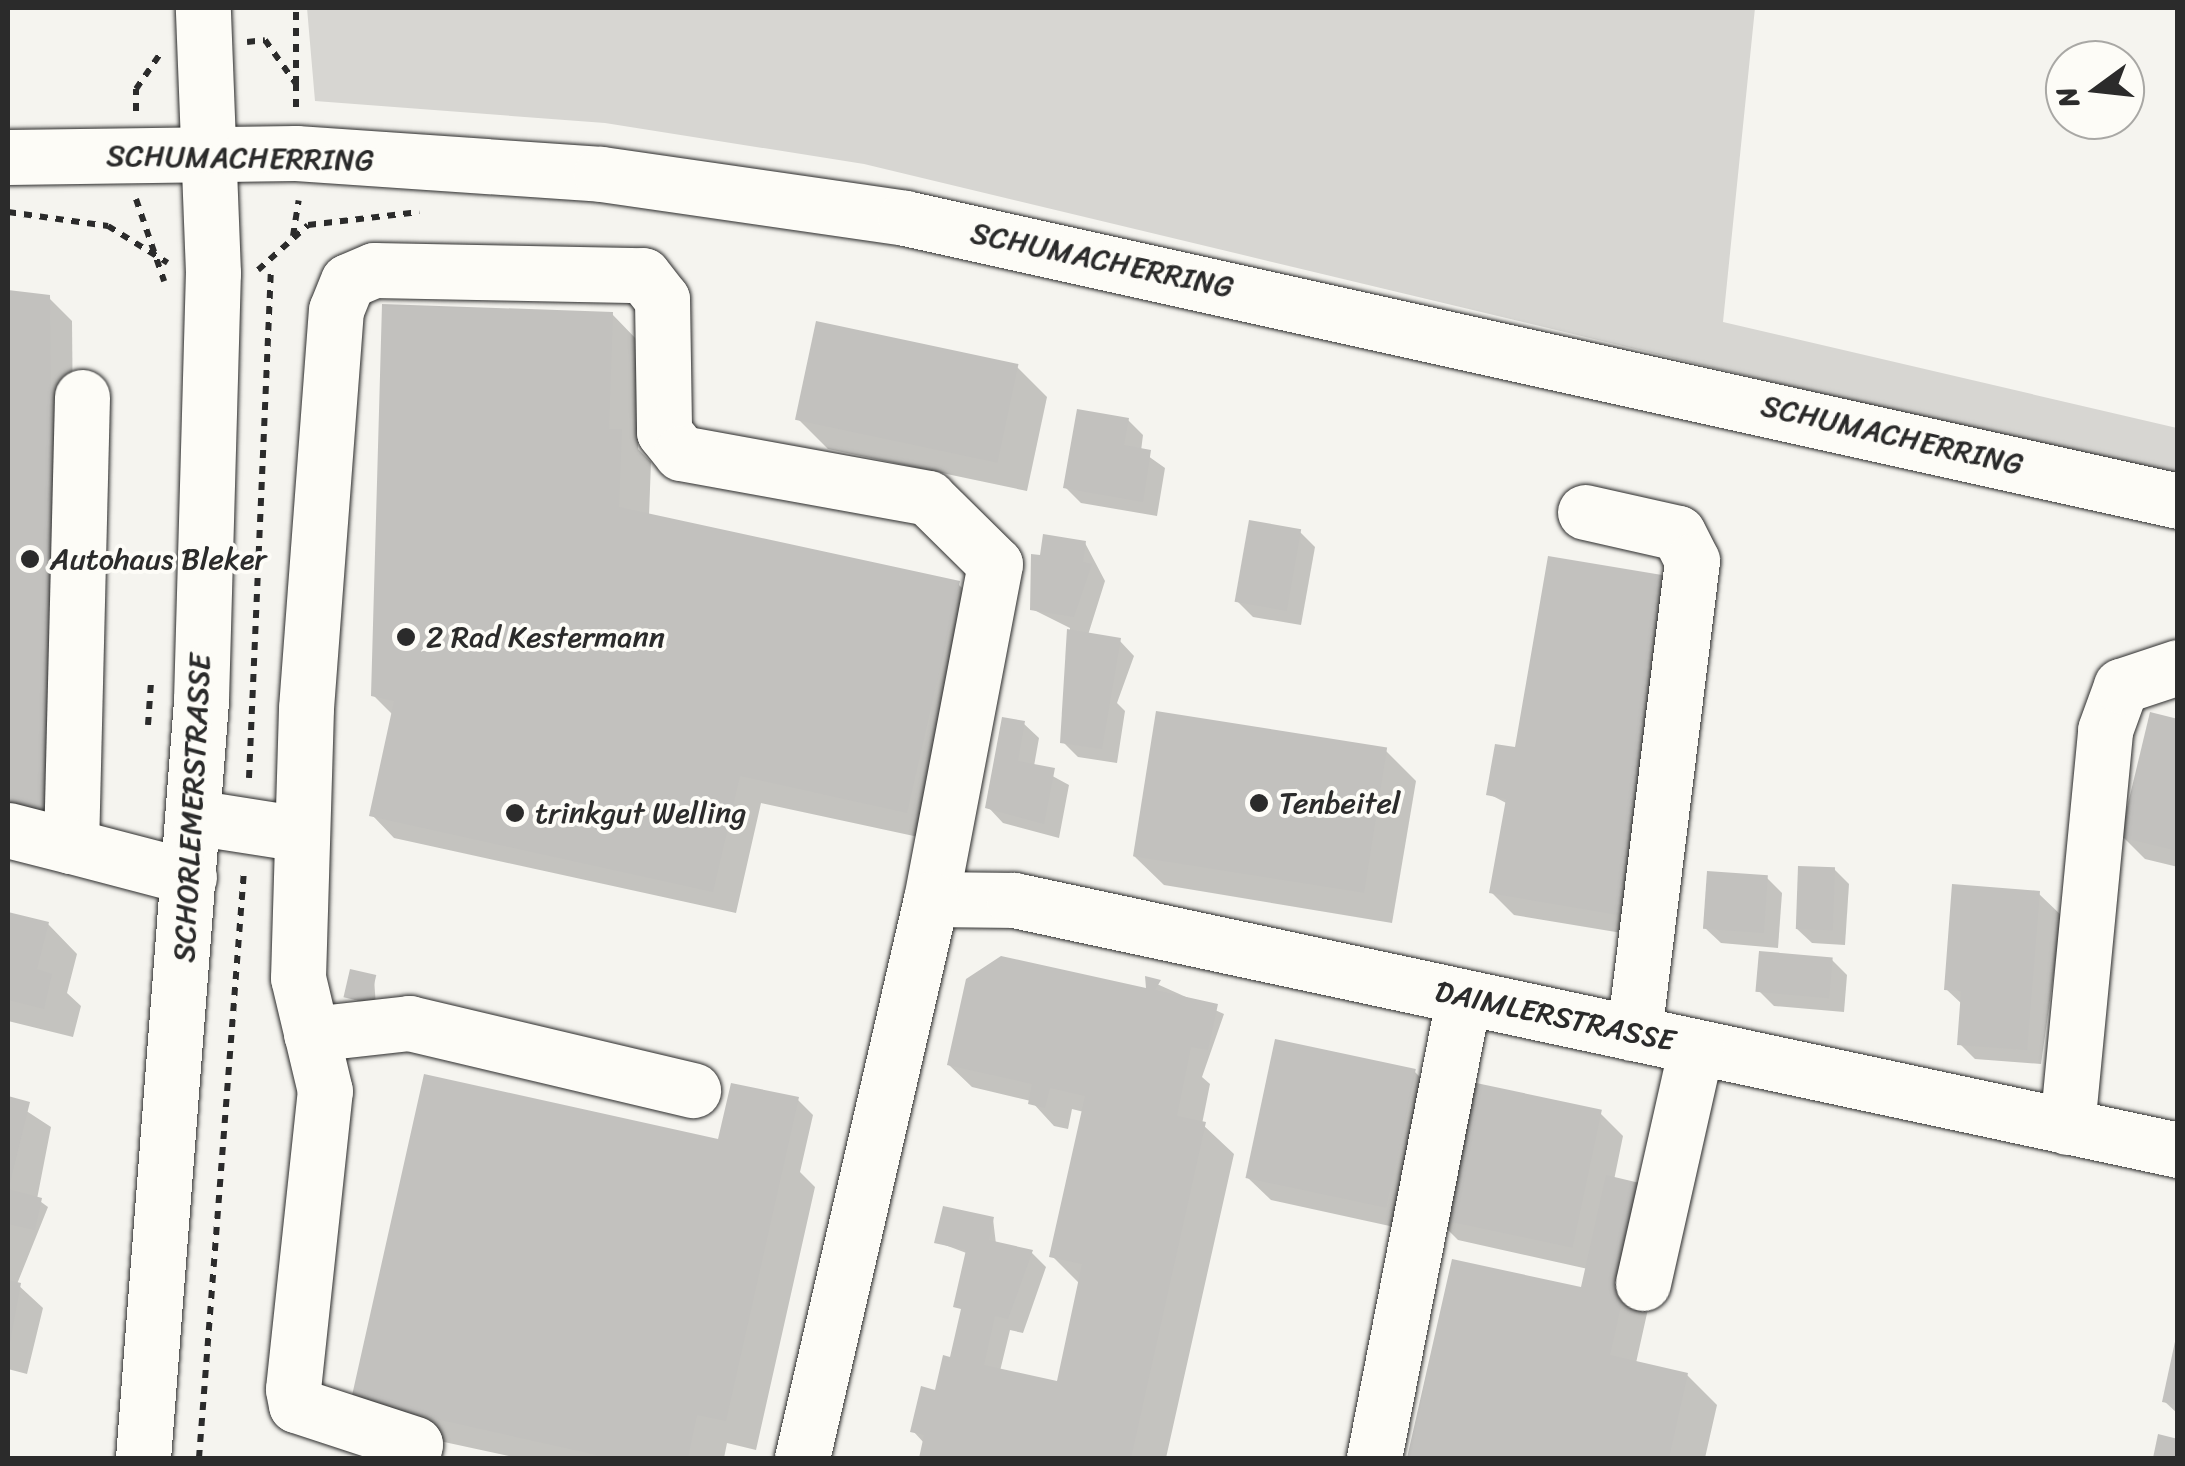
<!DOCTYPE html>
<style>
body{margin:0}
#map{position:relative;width:2185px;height:1466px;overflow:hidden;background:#f5f4ef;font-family:Sriracha,sans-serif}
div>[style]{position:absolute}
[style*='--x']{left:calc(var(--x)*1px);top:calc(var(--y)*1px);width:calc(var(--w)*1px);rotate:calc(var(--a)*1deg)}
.green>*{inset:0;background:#d7d6d2}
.shadow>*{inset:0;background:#0003}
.building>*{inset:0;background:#c2c1be;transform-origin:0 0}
.path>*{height:6px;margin-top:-3px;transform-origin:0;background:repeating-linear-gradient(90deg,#2b2b2b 0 8px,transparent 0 16px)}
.roads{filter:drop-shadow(0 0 2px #2b2b2b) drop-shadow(0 0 2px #2b2b2b)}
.minor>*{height:55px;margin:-27.5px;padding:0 27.5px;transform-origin:27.5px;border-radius:27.5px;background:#fdfcf7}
.major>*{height:55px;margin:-27.5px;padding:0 27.5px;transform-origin:27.5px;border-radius:27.5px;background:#fdfcf7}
.dots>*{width:28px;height:28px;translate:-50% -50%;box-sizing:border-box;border:5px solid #fdfcf7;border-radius:50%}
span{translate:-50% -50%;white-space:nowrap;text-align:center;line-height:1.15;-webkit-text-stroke:8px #fdfcf7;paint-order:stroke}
.street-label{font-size:30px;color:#2b2b2b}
.poi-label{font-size:30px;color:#2b2b2b}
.left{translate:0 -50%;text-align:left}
.frame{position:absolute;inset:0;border:10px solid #2b2b2b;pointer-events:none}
.north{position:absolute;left:2045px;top:40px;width:100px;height:100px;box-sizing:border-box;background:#fdfcf7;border:2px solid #a9a8a5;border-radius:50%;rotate:255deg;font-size:28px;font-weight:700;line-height:40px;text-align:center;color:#2b2b2b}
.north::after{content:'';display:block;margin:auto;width:35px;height:45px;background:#2b2b2b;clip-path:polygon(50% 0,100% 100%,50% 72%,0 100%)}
</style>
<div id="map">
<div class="green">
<div style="clip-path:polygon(307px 8px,1755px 8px,1723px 322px,2177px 428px,2177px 479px,864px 164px,605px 123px,315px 101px)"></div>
</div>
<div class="shadow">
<div style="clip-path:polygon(8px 293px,49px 298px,72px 321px,77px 855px,8px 838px)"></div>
<div style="clip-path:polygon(612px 314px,641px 344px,638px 449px,651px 462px,649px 516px,958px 584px,988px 614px,937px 841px,761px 803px,736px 913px,394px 838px,372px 815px,393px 715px,373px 695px)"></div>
<div style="clip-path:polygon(1017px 367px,1047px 397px,1027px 491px,828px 449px,798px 419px)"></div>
<div style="clip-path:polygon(1128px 420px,1143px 435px,1141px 451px,1165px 468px,1157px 516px,1081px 503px,1066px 488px)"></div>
<div style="clip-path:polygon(1299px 531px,1315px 547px,1301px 625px,1253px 617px,1238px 602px)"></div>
<div style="clip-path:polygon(1085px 543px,1105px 581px,1088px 635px,1119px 640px,1134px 656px,1117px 703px,1125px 711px,1117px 763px,1078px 757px,1063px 742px,1070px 628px,1032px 609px)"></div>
<div style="clip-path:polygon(2178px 722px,2178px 867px,2145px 859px,2122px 836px)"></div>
<div style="clip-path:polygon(1023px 723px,1039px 738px,1034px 766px,1069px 785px,1059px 838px,1003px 823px,988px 807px)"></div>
<div style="clip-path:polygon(1497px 747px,1646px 937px,1514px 915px,1491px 892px,1508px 804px,1489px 794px)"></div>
<div style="clip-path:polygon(1386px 751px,1416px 781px,1392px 923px,1164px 885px,1134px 856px)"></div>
<div style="clip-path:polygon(1834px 869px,1849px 884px,1845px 945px,1812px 943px,1796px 928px)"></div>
<div style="clip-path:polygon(1767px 878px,1782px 893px,1778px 948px,1721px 943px,1705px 928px)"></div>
<div style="clip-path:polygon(2039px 894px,2062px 916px,2041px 1064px,1975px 1059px,1960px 1044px,1963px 1005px,1946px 989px)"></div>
<div style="clip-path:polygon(8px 914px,48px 924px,77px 954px,67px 993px,81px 1006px,73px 1037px,8px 1021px)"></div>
<div style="clip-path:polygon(1832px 960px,1847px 975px,1844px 1012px,1774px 1006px,1759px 991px)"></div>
<div style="clip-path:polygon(374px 977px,376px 1008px,346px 996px)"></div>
<div style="clip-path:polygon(1148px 980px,1224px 1014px,1202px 1077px,1210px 1084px,1202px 1124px,1234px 1154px,1166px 1458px,922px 1458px,925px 1444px,913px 1431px,958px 1361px,969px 1254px,937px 1242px,993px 1219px,996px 1244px,1031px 1252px,1046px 1267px,1023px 1333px,1010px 1330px,1000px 1371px,1058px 1384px,1080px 1284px,1052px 1256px,1084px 1112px,1072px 1109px,1068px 1129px,1054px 1126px,1031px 1101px,972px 1087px,949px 1065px,1148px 992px)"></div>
<div style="clip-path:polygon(1415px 1072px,1437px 1095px,1408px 1230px,1271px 1200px,1248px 1178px)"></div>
<div style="clip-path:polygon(8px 1099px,51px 1127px,37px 1199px,48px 1207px,17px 1284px,43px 1308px,27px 1374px,8px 1369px)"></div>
<div style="clip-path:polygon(798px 1100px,813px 1115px,800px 1172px,815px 1187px,756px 1450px,727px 1443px,724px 1458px,518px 1458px,384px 1429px,726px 1144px)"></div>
<div style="clip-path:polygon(1600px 1113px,1623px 1136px,1614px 1180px,1670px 1210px,1636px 1363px,1687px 1375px,1717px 1405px,1705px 1458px,1410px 1458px,1454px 1262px,1582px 1292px,1588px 1269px,1458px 1240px,1435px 1217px)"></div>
<div style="clip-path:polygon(2178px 1341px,2178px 1414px,2164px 1401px)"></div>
</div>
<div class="building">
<div style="clip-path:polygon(8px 290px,50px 295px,56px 834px,8px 822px)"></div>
<div style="clip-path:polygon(382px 304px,613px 312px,609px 429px,622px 429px,619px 507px,960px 581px,907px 813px,740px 776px,713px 892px,369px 816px,394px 701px,371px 696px)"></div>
<div style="left:816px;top:321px;width:207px;height:101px;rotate:12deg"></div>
<div style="clip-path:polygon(1077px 409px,1129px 418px,1124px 445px,1151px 450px,1143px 502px,1063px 488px)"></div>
<div style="left:1249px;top:520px;width:53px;height:83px;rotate:10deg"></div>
<div style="clip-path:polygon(1043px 534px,1086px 541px,1083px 562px,1092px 564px,1074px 617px,1030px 610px,1031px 554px,1040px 555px)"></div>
<div style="clip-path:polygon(1548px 556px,1680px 578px,1624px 916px,1489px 893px,1506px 799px,1486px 795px,1495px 744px,1515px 747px)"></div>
<div style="clip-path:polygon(1067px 629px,1121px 638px,1102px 749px,1060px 743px)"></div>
<div style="left:1156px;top:711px;width:234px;height:147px;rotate:9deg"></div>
<div style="clip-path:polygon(2150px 712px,2178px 719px,2178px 851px,2120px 837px)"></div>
<div style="clip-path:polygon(1002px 717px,1025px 721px,1018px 761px,1055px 768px,1044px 824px,985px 808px)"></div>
<div style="left:1798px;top:866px;width:37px;height:63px;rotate:2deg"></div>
<div style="left:1707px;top:871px;width:61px;height:58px;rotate:4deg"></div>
<div style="clip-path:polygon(1952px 884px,2040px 891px,2027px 1050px,1957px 1045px,1961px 991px,1944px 990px)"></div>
<div style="clip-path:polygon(8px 912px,49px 922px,37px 969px,52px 974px,44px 1009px,8px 1000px)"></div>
<div style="left:1759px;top:951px;width:74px;height:41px;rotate:5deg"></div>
<div style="clip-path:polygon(1001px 956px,1146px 988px,1145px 976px,1161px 980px,1155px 990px,1218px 1004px,1208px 1050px,1191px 1047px,1177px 1116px,1206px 1122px,1131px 1458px,919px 1458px,924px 1435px,910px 1432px,921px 1386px,935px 1390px,943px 1355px,950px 1357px,961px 1309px,953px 1307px,966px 1250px,934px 1243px,943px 1206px,994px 1217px,989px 1240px,1033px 1250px,1008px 1319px,995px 1316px,984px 1365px,1057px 1381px,1082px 1264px,1049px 1257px,1085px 1096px,1050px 1088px,1045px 1108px,1028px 1104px,1032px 1084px,947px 1065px,966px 979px)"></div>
<div style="left:350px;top:969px;width:27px;height:29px;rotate:13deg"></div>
<div style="left:1275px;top:1039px;width:144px;height:142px;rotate:12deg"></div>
<div style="clip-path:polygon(424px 1074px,718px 1139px,731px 1083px,799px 1097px,726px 1421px,697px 1415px,688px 1458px,610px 1458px,351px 1400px)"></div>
<div style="left:1462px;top:1080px;width:143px;height:141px;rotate:12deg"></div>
<div style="clip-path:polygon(8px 1096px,30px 1102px,9px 1187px,8px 1187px)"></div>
<div style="clip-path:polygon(1606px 1175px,1648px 1185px,1610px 1355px,1688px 1373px,1669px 1458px,1407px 1458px,1452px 1259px,1581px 1287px)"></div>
<div style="clip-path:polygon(8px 1189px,42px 1198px,35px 1230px,8px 1224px)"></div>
<div style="clip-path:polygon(8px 1280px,21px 1283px,9px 1348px,8px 1348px)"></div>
<div style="clip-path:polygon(2176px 1337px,2178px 1337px,2178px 1405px,2162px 1402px)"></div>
<div style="clip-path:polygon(2158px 1434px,2178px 1439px,2178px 1458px,2153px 1458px)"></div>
</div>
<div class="path">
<div style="--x:247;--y:42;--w:18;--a:-6"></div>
<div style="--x:265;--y:40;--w:54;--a:54.8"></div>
<div style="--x:296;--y:84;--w:76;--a:-90"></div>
<div style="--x:296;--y:107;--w:23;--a:-90"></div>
<div style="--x:136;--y:111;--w:22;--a:-90"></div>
<div style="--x:136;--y:89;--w:42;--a:-55.6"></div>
<div style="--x:136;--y:199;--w:87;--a:71.1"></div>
<div style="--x:8;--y:212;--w:101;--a:8"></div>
<div style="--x:108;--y:226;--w:70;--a:31.7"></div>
<div style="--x:293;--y:236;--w:36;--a:-81"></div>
<div style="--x:258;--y:270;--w:67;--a:-42"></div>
<div style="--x:308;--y:225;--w:112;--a:-6.7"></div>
<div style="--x:148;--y:725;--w:43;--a:-86"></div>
<div style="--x:249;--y:778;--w:511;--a:-87.53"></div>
<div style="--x:199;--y:1458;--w:590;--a:-85.62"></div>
</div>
<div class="roads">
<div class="minor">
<div style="--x:82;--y:397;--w:449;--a:91.4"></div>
<div style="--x:71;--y:846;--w:122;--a:14.7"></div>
<div style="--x:1585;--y:512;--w:95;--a:12.7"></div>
<div style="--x:1678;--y:533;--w:31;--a:63"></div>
<div style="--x:1692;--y:561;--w:476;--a:97"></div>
<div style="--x:193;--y:817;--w:109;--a:8.9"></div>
<div style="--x:8;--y:830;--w:65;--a:14.3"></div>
<div style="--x:931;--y:899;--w:83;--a:0.7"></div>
<div style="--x:1014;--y:900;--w:1191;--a:12.12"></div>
<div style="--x:311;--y:1034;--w:99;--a:-6.4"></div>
<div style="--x:409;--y:1023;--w:292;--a:13.3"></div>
<div style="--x:2067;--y:1127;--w:399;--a:-84.5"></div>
<div style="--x:2105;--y:730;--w:47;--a:-70"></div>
<div style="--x:2121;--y:686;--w:60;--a:-18.4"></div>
<div style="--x:1643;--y:1283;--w:242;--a:-77.3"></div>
<div style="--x:412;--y:1458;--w:14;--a:-78"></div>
<div style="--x:415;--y:1444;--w:125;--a:-161.9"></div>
<div style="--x:296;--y:1405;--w:16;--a:-101"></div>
<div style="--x:293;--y:1389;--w:300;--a:-83.9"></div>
<div style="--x:325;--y:1091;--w:116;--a:-103.4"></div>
<div style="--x:298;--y:978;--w:270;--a:-88.3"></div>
<div style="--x:306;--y:708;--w:399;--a:-85.7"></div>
<div style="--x:336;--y:310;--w:31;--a:-68"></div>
<div style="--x:348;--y:281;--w:28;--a:-23"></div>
<div style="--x:374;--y:270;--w:269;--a:1.1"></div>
<div style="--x:643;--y:275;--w:31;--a:52"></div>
<div style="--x:662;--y:299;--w:133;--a:89.1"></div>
<div style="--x:664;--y:432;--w:27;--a:51"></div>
<div style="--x:681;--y:453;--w:251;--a:10.3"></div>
<div style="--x:928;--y:498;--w:94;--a:44.6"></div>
<div style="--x:995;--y:564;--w:341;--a:100.8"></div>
<div style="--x:931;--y:899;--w:574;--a:102.99"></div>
<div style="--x:1374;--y:1458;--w:470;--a:-79"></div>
</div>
<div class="major">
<div style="--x:8;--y:157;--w:288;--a:-0.8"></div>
<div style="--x:296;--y:153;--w:306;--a:3.9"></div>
<div style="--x:601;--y:174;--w:307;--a:8.2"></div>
<div style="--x:905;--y:218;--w:1304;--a:12.53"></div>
<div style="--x:143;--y:1458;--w:760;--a:-85.62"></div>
<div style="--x:201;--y:700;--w:427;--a:-88.4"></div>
<div style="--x:213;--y:273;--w:265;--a:-92.2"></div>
</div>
</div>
<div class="dots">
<div style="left:30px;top:559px;background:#2b2b2b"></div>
<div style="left:406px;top:637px;background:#2b2b2b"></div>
<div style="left:1259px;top:803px;background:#2b2b2b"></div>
<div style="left:515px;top:813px;background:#2b2b2b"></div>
</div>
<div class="street-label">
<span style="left:240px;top:158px;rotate:1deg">SCHUMACHERRING</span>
<span style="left:1102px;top:260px;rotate:12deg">SCHUMACHERRING</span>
<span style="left:1892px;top:435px;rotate:13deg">SCHUMACHERRING</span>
<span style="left:192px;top:808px;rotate:-87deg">SCHORLEMERSTRASSE</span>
<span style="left:1555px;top:1016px;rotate:12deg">DAIMLERSTRASSE</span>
</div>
<div class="poi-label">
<span class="left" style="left:50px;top:559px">Autohaus Bleker</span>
<span class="left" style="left:426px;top:637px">2 Rad Kestermann</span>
<span class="left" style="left:1279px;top:803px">Tenbeitel</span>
<span class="left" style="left:535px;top:813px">trinkgut Welling</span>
</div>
<div class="frame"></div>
<div class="north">N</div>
</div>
